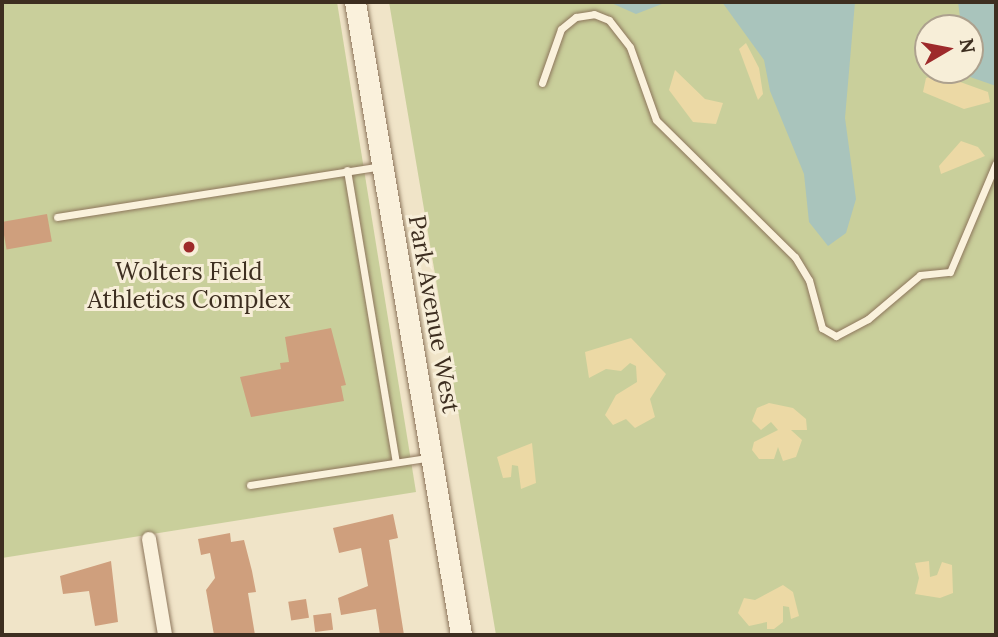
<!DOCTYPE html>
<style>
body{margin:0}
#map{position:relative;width:998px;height:637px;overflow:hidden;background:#f0e4c8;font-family:Lora,serif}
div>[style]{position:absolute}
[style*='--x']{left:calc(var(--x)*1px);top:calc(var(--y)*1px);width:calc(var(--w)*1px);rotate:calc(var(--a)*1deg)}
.green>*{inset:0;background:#c9cf9b}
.sand>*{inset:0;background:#ecd9a5}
.water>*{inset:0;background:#a9c4bc}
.building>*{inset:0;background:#cf9f7d;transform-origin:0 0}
.roads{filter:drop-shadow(0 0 2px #8d765c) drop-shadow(0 0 2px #8d765c)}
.lane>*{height:7px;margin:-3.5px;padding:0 3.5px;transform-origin:3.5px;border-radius:3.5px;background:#faf1dc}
.street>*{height:14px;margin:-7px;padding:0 7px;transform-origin:7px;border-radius:7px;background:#faf1dc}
.secondary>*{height:21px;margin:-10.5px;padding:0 10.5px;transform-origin:10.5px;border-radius:10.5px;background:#faf1dc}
.dots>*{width:19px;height:19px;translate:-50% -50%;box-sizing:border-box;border:4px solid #f7eed8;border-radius:50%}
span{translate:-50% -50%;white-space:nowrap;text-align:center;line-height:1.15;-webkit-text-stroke:6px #f7eed8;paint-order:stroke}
.poi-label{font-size:24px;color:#3d2e20}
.street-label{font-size:24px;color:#3d2e20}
.frame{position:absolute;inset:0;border:4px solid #3d2e20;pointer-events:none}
.north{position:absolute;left:914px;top:14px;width:70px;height:70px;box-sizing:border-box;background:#f7eed8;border:2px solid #ada18e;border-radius:50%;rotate:80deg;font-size:19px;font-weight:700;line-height:28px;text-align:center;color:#3d2e20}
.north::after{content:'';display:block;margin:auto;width:24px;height:32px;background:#9e2a2b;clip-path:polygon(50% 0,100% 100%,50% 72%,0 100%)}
</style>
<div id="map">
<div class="green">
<div style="clip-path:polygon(2px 2px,337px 2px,416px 492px,2px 558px)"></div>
<div style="clip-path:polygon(evenodd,389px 2px,996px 2px,996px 635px,496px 635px,389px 2px,928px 28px,970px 28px,970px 70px,928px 70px,928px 28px)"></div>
</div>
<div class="sand">
<div style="clip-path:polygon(746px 43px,759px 68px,763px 94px,758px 100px,739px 49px)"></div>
<div style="clip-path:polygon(675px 70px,705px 99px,723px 103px,716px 124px,693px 122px,669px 90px)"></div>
<div style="clip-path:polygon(938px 74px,988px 92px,990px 102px,964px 109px,923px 92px,926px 78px)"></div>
<div style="clip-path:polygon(961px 141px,978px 147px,985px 156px,941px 174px,939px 166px)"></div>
<div style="clip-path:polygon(631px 338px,666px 374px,650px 399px,655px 417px,635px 428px,626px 419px,613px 425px,605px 415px,616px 395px,637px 382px,636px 366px,630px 363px,621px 371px,606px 369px,589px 378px,585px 352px)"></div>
<div style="clip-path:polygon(769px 403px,793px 408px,806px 419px,807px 430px,791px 430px,802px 440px,796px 457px,783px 461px,778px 447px,774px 459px,759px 459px,752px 450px,754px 442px,778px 430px,771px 422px,761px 430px,752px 421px,757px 408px)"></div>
<div style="clip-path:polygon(532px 443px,536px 483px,521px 489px,518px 466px,512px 465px,511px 477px,503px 478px,497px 457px)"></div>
<div style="clip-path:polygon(929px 561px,930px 577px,937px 575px,942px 562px,952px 565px,953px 593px,940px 598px,915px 594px,919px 578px,915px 563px)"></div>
<div style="clip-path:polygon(783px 585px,793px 592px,799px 616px,791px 619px,789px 607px,783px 606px,783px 622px,774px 629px,767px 629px,767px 622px,749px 626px,738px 613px,744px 598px,755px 600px)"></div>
</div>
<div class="water">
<div style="clip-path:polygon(609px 2px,667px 2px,636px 14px)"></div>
<div style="clip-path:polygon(722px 2px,855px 2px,845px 118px,856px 199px,846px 233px,828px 246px,809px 222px,804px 174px,770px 91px,764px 60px)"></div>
<div style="clip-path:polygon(958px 2px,996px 2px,996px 86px,950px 70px,970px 70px,970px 28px,947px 28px,960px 17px)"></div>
</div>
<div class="building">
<div style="left:47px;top:214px;width:28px;height:46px;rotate:80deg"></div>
<div style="clip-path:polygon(331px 328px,346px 385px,341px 386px,344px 401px,251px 417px,240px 377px,281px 369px,280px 363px,289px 362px,285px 337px)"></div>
<div style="clip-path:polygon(393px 514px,398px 538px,389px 540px,404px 635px,380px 635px,376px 609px,341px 615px,338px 598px,368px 586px,361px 548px,339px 553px,333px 528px)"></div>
<div style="clip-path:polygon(230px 533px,231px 542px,244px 540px,252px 571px,256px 592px,248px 593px,255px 635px,214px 635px,206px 590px,215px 578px,210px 553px,201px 555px,198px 539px)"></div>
<div style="clip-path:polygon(111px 561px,118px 622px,95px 626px,89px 591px,63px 594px,60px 576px)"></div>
<div style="left:306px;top:599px;width:19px;height:18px;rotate:81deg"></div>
<div style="left:331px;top:613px;width:17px;height:18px;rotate:83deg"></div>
</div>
<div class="roads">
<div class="lane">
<div style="--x:542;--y:83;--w:57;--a:-70.6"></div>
<div style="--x:561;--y:29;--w:19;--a:-39"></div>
<div style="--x:576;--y:17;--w:18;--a:-9"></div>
<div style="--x:594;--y:14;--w:16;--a:22"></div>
<div style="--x:609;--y:20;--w:34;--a:52"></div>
<div style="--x:630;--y:47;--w:77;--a:70.4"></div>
<div style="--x:656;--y:120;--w:195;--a:44.6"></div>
<div style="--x:795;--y:257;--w:27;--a:59"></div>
<div style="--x:809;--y:280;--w:50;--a:74.8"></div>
<div style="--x:822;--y:328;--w:16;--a:30"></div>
<div style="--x:836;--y:336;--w:36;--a:-28"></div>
<div style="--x:868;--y:319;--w:68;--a:-40.2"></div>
<div style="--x:920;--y:275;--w:30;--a:-6"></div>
<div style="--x:950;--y:272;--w:118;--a:-67.1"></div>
<div style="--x:347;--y:170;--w:296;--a:80.5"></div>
<div style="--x:57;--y:217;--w:329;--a:-8.9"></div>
<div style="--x:250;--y:485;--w:179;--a:-8.7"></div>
</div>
<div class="street">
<div style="--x:149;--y:539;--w:97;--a:80.5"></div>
</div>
<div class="secondary">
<div style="--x:355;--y:2;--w:642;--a:80.49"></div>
</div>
</div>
<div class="dots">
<div style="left:189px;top:247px;background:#9e2a2b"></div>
</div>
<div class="poi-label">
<span style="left:189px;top:286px">Wolters Field<br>Athletics Complex</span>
</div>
<div class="street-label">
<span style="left:434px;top:314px;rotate:80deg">Park Avenue West</span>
</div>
<div class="frame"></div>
<div class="north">N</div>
</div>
